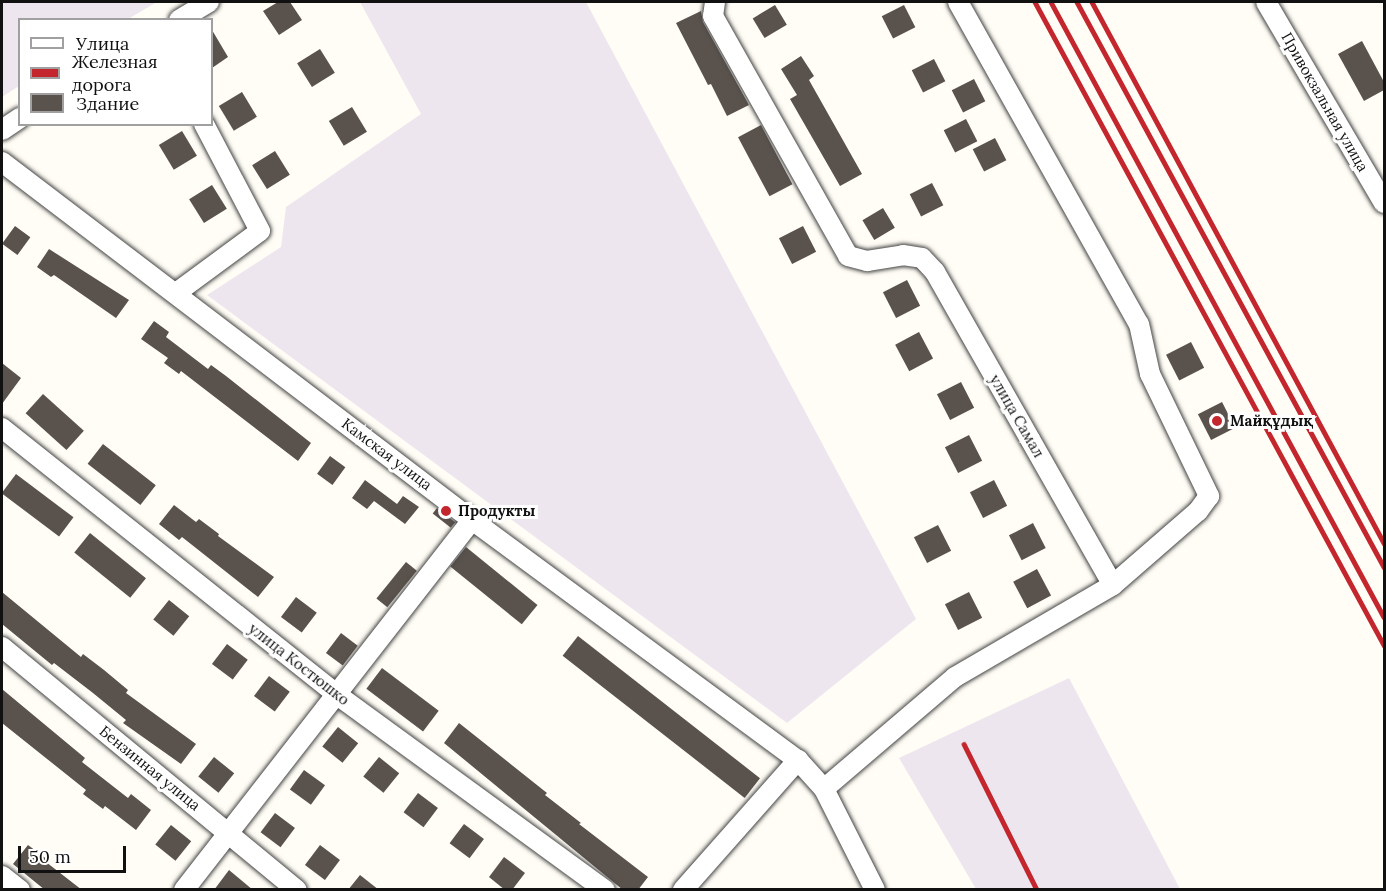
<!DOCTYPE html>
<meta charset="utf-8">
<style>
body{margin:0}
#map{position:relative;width:1386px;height:891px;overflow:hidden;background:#fffdf5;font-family:Lora,serif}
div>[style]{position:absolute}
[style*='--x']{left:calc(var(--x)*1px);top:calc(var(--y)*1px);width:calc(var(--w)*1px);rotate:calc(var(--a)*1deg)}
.industrial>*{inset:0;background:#eee6ef}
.building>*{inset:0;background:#5a524d;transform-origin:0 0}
.roads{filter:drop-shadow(0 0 2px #444) drop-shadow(0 0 2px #444)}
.minor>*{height:20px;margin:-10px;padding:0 10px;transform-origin:10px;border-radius:10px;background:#fff}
.rail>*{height:4.5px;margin:-2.25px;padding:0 2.25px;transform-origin:2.25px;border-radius:2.25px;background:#c4262e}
.dots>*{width:16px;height:16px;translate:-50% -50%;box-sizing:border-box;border:3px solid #fff;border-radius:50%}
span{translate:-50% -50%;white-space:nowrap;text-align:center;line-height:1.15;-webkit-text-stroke:6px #fff;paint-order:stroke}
.street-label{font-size:15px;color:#111}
.poi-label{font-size:15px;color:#111;font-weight:700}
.left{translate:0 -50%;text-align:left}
.frame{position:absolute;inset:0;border:3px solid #111;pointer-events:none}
.legend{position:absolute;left:18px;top:18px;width:195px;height:108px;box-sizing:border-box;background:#fff;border:2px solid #a0a0a0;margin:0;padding:8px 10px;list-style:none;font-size:18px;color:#111}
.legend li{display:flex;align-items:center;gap:12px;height:30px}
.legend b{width:30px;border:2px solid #a0a0a0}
.scale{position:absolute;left:18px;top:846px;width:108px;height:27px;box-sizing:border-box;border:3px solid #111;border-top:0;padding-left:8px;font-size:18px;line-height:21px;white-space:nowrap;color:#111;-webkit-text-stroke:4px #fff;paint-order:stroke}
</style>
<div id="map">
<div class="industrial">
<div style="clip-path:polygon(2px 2px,157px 2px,128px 19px,20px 20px,19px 86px,2px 97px)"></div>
<div style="clip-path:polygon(360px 2px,586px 2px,916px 619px,787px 723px,207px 295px,281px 247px,286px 207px,421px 114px)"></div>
<div style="clip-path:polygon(1069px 678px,1180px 889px,976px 889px,899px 758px)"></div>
</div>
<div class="building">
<div style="clip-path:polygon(278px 2px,290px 2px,302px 20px,279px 35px,263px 11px)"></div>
<div style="left:775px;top:5px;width:23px;height:26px;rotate:59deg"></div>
<div style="left:904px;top:5px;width:25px;height:25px;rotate:63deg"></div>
<div style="clip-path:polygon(701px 11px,703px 22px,749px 105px,727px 116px,711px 84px,708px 85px,676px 23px)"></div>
<div style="clip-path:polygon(212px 30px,228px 57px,212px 68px)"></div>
<div style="clip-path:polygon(1362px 41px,1384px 82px,1384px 90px,1364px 101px,1338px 54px)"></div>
<div style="left:320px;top:49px;width:28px;height:27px;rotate:58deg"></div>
<div style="clip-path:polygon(801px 56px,814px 76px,809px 80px,862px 174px,840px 186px,790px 99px,797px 95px,781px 69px)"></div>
<div style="left:934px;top:59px;width:25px;height:25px;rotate:63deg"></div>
<div style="left:974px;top:79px;width:25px;height:25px;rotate:63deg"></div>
<div style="left:242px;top:92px;width:29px;height:27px;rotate:59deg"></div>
<div style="left:352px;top:107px;width:29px;height:27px;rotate:59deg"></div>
<div style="left:966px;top:119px;width:25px;height:25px;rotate:63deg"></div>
<div style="left:761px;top:125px;width:67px;height:26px;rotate:62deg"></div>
<div style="left:182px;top:131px;width:29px;height:27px;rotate:59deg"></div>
<div style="left:995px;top:138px;width:25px;height:25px;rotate:63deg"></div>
<div style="left:275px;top:151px;width:28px;height:27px;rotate:58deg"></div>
<div style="left:932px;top:183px;width:25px;height:25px;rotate:63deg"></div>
<div style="left:212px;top:185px;width:28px;height:27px;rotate:58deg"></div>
<div style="left:883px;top:208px;width:23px;height:24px;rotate:59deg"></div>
<div style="left:15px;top:226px;width:19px;height:22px;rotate:36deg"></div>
<div style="left:803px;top:226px;width:29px;height:27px;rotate:63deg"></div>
<div style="clip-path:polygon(49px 249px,129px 300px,116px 318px,54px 275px,51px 277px,37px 267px)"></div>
<div style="left:907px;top:280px;width:29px;height:27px;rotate:63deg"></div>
<div style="clip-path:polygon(154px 321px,169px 332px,166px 337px,208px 369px,211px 365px,226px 376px,311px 443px,298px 461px,181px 371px,179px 374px,164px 363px,168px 358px,141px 339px)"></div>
<div style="left:919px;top:332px;width:30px;height:27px;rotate:62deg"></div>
<div style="left:1191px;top:342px;width:29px;height:28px;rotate:63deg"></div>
<div style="clip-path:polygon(2px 363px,21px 378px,2px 404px)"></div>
<div style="left:961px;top:382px;width:29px;height:27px;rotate:63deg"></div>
<div style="left:43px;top:394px;width:55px;height:26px;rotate:42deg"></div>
<div style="left:1222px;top:402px;width:29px;height:27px;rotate:63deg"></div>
<div style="left:969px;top:435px;width:29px;height:27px;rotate:63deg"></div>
<div style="left:103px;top:444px;width:67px;height:25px;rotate:38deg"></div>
<div style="left:330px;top:456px;width:19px;height:22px;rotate:36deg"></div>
<div style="left:16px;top:474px;width:72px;height:24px;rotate:37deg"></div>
<div style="clip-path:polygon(365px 480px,397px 504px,403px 496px,419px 507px,405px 524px,374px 501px,367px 509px,352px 498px)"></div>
<div style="left:994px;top:480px;width:29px;height:27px;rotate:63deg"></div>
<div style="clip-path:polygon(174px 505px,196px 522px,199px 519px,219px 534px,218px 536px,274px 577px,258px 597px,182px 537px,179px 540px,159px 524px)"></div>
<div style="left:437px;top:508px;width:23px;height:7px;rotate:38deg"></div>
<div style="left:1033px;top:523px;width:28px;height:27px;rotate:63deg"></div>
<div style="left:938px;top:525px;width:29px;height:27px;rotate:63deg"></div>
<div style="left:90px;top:533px;width:72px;height:25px;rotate:39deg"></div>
<div style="left:466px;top:547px;width:92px;height:25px;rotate:39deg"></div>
<div style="left:406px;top:562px;width:14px;height:47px;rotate:39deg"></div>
<div style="left:1037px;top:569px;width:30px;height:27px;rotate:62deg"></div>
<div style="clip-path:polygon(2px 592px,81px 657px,83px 654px,104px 670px,128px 690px,126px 693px,196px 744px,181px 764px,123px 723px,126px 720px,93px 693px,54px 663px,52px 665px,2px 624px)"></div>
<div style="left:969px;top:592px;width:29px;height:27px;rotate:63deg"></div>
<div style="left:296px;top:597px;width:26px;height:25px;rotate:37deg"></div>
<div style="left:169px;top:600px;width:26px;height:25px;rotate:39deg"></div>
<div style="left:341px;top:633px;width:21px;height:25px;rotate:37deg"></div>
<div style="left:578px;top:636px;width:231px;height:25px;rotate:38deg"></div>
<div style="left:227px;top:644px;width:26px;height:25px;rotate:37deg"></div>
<div style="left:382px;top:668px;width:71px;height:26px;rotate:37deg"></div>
<div style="left:269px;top:676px;width:26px;height:25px;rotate:37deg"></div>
<div style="clip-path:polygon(2px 689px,85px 758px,82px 762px,128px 798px,131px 794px,151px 810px,136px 830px,105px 806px,103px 809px,83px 794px,86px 790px,2px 723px)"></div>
<div style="clip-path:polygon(459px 723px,547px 793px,545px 795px,581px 823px,579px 824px,648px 877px,638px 890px,623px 890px,444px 743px)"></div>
<div style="left:338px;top:727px;width:26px;height:25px;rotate:39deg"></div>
<div style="left:214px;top:757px;width:26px;height:25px;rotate:39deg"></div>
<div style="left:379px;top:757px;width:26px;height:25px;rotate:39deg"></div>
<div style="left:304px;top:770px;width:26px;height:24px;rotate:36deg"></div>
<div style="left:418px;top:793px;width:25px;height:24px;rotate:37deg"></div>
<div style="left:275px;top:813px;width:25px;height:24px;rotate:37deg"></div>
<div style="left:464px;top:824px;width:25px;height:24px;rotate:37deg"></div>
<div style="left:171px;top:825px;width:26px;height:25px;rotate:39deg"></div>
<div style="clip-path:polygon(28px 845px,48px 860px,46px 862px,82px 890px,45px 890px,13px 864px)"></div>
<div style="left:320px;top:845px;width:25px;height:25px;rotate:37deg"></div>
<div style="clip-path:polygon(504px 857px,525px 873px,512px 890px,505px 890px,489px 877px)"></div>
<div style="clip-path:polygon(229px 870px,253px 890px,214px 890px)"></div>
<div style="clip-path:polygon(360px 875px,379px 890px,348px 890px)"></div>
</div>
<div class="roads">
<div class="minor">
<div style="--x:715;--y:2;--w:14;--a:98"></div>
<div style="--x:713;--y:16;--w:275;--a:60.6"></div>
<div style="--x:848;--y:256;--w:20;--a:15"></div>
<div style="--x:867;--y:261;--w:36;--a:-9"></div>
<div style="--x:903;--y:255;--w:19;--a:9"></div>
<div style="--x:922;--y:258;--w:19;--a:47"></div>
<div style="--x:935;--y:272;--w:360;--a:60.4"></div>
<div style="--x:1113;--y:585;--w:183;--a:149.8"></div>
<div style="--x:955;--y:677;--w:172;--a:139.5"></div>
<div style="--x:958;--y:2;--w:369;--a:60.7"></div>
<div style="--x:1139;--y:324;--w:51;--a:77.6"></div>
<div style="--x:1150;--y:374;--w:136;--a:64.2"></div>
<div style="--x:1209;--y:496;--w:19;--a:126"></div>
<div style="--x:1198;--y:511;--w:113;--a:139"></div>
<div style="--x:1266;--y:2;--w:233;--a:59.6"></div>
<div style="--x:179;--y:20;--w:35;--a:-31"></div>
<div style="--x:2;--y:130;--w:22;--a:-34"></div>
<div style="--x:2;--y:162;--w:591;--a:37.3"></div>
<div style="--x:472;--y:520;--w:405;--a:36.4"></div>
<div style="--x:798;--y:760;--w:39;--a:48"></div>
<div style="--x:824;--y:789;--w:113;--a:63.2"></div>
<div style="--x:176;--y:293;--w:104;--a:-36.4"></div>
<div style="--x:260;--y:231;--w:121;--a:-117.6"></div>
<div style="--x:2;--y:428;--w:427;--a:38.5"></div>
<div style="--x:336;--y:694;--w:333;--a:36.1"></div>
<div style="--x:2;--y:647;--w:382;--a:39.5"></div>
<div style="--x:2;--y:876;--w:23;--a:38"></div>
<div style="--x:184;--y:890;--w:469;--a:-52.1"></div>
<div style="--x:683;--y:890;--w:174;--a:-48.5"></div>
</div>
</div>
<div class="rail">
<div style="--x:1035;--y:2;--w:732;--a:61.51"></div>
<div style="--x:1051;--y:2;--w:699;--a:61.57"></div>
<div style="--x:1077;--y:2;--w:643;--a:61.48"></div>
<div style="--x:1092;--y:2;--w:615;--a:61.64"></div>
<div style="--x:964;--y:744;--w:163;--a:63.4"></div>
</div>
<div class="dots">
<div style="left:1217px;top:421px;background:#c4262e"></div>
<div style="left:446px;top:511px;background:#c4262e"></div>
</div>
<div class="street-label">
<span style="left:1325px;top:102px;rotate:60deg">Привокзальная улица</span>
<span style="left:1017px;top:416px;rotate:60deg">улица Самал</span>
<span style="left:387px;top:454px;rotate:37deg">Камская улица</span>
<span style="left:299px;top:664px;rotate:38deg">улица Костюшко</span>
<span style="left:150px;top:768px;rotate:39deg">Бензинная улица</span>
</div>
<div class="poi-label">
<span class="left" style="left:1230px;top:421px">Майқұдық</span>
<span class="left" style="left:458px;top:511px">Продукты</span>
</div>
<div class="frame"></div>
<ul class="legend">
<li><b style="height:8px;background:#fff"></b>Улица</li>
<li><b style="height:8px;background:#c4262e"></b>Железная дорога</li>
<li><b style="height:16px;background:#5a524d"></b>Здание</li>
</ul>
<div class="scale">50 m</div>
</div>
